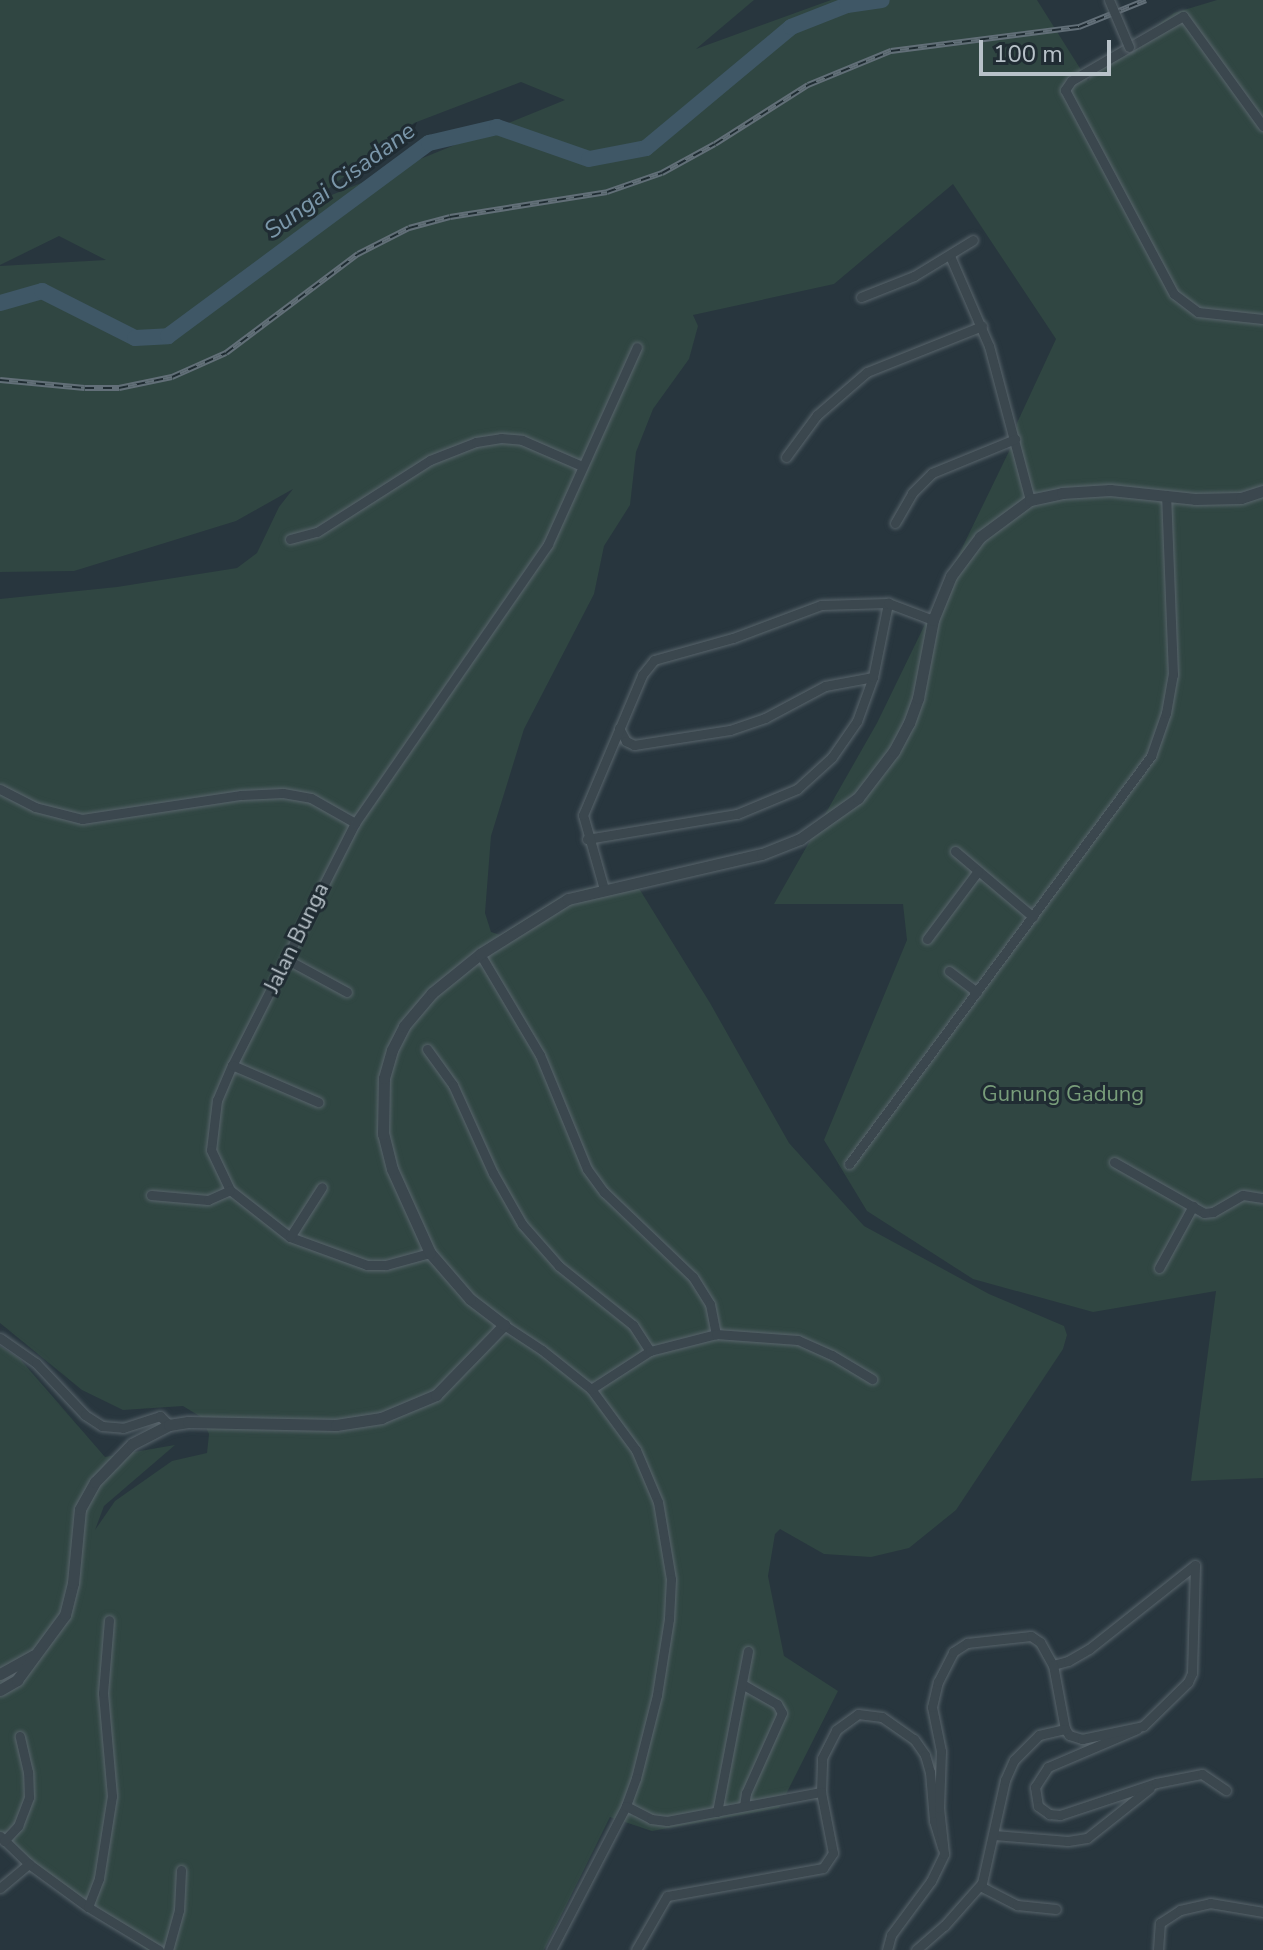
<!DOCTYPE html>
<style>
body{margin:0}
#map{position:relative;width:1263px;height:1950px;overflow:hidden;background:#28363e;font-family:"Nunito Sans",sans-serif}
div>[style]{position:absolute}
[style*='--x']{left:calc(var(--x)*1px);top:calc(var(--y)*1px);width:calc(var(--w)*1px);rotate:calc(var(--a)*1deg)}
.green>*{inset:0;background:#304642}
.river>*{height:16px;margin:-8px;padding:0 8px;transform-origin:8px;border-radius:8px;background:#3f5766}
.roads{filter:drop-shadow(0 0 2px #59656c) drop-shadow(0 0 2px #59656c)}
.minor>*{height:9px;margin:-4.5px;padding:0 4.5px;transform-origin:4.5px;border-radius:4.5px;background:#3b474e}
.tertiary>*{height:11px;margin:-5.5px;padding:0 5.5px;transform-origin:5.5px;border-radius:5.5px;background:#3b474e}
.rail>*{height:6px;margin-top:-3px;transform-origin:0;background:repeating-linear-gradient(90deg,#202c33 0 9px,#626f78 0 18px);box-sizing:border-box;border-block:2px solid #626f78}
.bridges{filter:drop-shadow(0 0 2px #59656c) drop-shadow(0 0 2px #59656c)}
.minor-bridge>*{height:9px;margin:-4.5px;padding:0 4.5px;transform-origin:4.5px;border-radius:4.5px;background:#3b474e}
span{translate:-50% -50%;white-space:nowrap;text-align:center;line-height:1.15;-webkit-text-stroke:6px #202c33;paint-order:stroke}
.street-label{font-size:22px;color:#b8c2c9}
.park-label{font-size:22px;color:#789d7a}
.water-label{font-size:24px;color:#7b97aa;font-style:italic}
.scale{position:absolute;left:979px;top:40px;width:132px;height:36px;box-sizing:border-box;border:4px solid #b8c2c9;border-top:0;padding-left:10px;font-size:24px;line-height:28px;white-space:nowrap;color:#b8c2c9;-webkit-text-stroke:6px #202c33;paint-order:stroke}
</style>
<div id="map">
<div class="green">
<div style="clip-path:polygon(evenodd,0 0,754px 0,696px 49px,831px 0,1037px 0,1088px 81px,1093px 73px,1174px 13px,1217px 0,1263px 0,1263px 1478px,1191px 1481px,1216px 1291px,1093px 1312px,973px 1279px,867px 1211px,824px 1140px,907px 940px,903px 904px,774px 904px,877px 723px,1015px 439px,1017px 423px,1056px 339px,953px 184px,834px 284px,693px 315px,698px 326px,689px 359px,653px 409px,636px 452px,630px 505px,604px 546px,594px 594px,524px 729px,491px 836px,485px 913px,491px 932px,500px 935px,559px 898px,588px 888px,630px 881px,640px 890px,710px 1003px,789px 1143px,864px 1226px,989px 1294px,1064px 1326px,1067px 1335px,1063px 1349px,956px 1510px,909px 1548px,871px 1557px,824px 1554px,780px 1529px,775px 1534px,768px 1576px,784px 1656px,838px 1691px,779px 1808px,652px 1831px,610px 1817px,544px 1950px,147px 1950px,69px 1895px,0 1832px,0 1346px,20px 1359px,105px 1457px,175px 1445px,104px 1506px,95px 1530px,115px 1501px,172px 1461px,207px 1453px,209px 1434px,201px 1417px,183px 1406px,123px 1410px,82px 1390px,0 1323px,0 599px,117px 587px,237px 568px,257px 553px,279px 507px,293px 489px,236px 521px,74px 571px,0 572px,0 266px,106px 260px,59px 236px,0 265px,0 0,521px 82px,565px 100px,307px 205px,414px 123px,521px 82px)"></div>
</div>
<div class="river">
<div style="--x:0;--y:303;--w:44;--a:-15.9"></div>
<div style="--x:42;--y:291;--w:104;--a:26.8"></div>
<div style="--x:135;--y:338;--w:33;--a:-3"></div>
<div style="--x:168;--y:336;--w:325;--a:-36.5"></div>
<div style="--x:429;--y:143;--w:70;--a:-13.2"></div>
<div style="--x:497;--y:127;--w:97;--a:19.2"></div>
<div style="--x:589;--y:159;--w:58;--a:-10.9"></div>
<div style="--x:646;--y:148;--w:189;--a:-39.8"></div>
<div style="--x:791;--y:27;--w:60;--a:-21.4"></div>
<div style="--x:847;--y:5;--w:35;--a:-8"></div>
</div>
<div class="roads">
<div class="minor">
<div style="--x:1263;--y:126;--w:136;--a:-126"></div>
<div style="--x:1183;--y:16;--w:129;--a:149.9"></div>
<div style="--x:1071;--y:81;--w:11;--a:124"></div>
<div style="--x:1065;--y:90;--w:231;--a:61.9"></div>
<div style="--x:1174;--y:294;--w:30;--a:37"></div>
<div style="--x:1198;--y:312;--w:65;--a:6.1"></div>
<div style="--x:950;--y:256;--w:98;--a:66.6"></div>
<div style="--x:989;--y:346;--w:159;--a:75.1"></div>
<div style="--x:861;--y:297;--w:57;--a:-21.6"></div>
<div style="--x:914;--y:276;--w:69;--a:-31.4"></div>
<div style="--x:786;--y:457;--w:52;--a:-53.6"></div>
<div style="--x:817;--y:415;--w:66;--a:-40.7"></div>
<div style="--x:867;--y:372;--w:124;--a:-21.8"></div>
<div style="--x:895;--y:523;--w:34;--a:-60"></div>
<div style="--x:912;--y:493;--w:28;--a:-45"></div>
<div style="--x:932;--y:473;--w:90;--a:-22.3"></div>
<div style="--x:290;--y:539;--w:28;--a:-15"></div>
<div style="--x:317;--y:532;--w:134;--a:-32.5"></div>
<div style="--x:430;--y:460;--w:49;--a:-21.4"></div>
<div style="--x:476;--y:442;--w:25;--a:-9"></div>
<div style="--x:501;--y:438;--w:21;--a:5"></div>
<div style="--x:522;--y:440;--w:65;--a:23.4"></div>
<div style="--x:619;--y:728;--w:15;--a:62"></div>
<div style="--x:626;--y:741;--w:9;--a:27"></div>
<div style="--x:634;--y:745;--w:97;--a:-8.9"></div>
<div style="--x:730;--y:730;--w:37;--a:-19"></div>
<div style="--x:765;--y:718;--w:68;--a:-28.1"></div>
<div style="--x:825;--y:686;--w:49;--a:-10.6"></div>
<div style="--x:0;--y:789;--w:39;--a:27"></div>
<div style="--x:35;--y:807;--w:49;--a:14.3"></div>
<div style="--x:82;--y:819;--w:161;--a:-8.6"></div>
<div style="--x:241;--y:795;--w:42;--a:-2.7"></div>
<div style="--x:283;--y:793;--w:28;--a:10"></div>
<div style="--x:311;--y:798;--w:51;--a:29.6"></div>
<div style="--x:355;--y:823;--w:271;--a:116.9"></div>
<div style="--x:232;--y:1065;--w:38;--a:113"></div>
<div style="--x:217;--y:1100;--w:50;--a:96.8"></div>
<div style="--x:211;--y:1150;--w:44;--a:64.6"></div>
<div style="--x:230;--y:1190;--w:76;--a:38.1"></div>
<div style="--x:290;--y:1237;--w:82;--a:20"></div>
<div style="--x:367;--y:1265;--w:19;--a:0"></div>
<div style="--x:386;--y:1265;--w:46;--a:-15.3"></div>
<div style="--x:355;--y:823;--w:339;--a:-55.3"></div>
<div style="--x:548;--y:544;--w:216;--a:-65.7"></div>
<div style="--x:587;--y:839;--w:152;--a:-9.5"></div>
<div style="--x:737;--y:814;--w:65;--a:-22.6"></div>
<div style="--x:797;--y:789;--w:47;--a:-42.4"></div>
<div style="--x:832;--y:757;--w:44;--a:-55.2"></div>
<div style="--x:857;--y:721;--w:47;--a:-70"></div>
<div style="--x:873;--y:677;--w:76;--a:-78.5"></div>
<div style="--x:955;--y:851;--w:102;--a:40.2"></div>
<div style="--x:604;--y:889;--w:77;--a:-105.8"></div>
<div style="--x:583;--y:815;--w:152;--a:-67.1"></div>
<div style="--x:642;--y:675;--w:19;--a:-51"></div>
<div style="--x:654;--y:660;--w:82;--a:-15.6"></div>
<div style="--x:733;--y:638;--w:94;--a:-20.6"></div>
<div style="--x:821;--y:605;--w:67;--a:-1.7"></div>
<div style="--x:888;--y:603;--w:48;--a:20.7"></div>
<div style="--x:927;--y:939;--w:85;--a:-53.1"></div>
<div style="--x:480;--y:954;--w:117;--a:59.3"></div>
<div style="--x:540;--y:1055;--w:123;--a:67.6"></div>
<div style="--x:587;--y:1169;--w:29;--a:54"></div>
<div style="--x:604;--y:1192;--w:123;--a:43.7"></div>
<div style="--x:693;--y:1277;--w:32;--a:58"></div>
<div style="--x:710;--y:1304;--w:31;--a:79"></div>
<div style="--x:288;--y:960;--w:67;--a:28.5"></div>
<div style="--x:949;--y:971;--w:35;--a:37"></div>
<div style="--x:427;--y:1049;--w:44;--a:54.2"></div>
<div style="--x:453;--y:1085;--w:97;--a:65.6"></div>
<div style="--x:493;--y:1173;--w:59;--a:60.4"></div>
<div style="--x:522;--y:1224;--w:56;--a:48.6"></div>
<div style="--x:559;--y:1266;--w:95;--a:38.6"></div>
<div style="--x:633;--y:1325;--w:31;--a:57"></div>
<div style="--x:232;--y:1065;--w:94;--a:23.3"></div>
<div style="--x:1114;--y:1162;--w:103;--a:29.5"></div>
<div style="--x:1204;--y:1213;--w:9;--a:-6"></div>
<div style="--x:1213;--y:1212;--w:34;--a:-30"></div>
<div style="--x:1243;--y:1195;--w:20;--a:9"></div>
<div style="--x:849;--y:1164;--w:508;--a:-53.49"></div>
<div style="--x:1151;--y:756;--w:46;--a:-70.8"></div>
<div style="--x:1166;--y:713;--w:39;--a:-80"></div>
<div style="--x:1173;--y:675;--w:180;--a:-92.2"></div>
<div style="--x:151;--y:1195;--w:57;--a:5"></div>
<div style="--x:208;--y:1200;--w:24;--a:-24"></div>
<div style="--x:290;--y:1237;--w:59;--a:-57.4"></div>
<div style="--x:1159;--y:1268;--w:71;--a:-61.3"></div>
<div style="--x:504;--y:1325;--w:45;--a:33.3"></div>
<div style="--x:542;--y:1350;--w:63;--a:38.5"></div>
<div style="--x:591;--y:1389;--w:76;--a:53.6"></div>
<div style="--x:636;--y:1450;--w:56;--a:67.1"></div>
<div style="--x:658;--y:1502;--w:78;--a:80.4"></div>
<div style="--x:671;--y:1579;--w:40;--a:92.9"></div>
<div style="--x:669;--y:1619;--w:77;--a:99"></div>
<div style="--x:657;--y:1695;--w:86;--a:104.2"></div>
<div style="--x:636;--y:1778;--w:30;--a:110"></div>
<div style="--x:626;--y:1806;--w:162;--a:117.5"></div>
<div style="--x:0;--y:1338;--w:44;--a:34.8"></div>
<div style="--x:36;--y:1363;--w:71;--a:46.7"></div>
<div style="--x:85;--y:1415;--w:20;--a:33"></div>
<div style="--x:102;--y:1426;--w:21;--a:5"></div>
<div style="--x:123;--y:1428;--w:39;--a:-18"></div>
<div style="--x:160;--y:1416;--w:13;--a:45"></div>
<div style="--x:591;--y:1389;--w:70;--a:-32.8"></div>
<div style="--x:650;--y:1351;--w:68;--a:-14.4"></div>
<div style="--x:716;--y:1334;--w:82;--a:4.2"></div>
<div style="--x:798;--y:1340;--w:37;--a:24"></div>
<div style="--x:832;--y:1355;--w:47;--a:31"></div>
<div style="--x:1053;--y:1665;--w:16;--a:-15"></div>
<div style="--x:1068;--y:1661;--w:24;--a:-30"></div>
<div style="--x:1089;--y:1649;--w:135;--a:-38.4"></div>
<div style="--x:742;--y:1684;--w:40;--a:29.7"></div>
<div style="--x:777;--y:1704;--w:10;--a:61"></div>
<div style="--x:782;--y:1713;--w:88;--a:114.2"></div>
<div style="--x:746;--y:1793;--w:13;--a:99"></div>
<div style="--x:1137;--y:1729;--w:97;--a:156.9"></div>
<div style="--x:1048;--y:1767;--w:24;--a:123"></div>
<div style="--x:1035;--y:1787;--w:19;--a:81"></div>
<div style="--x:1038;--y:1806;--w:14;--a:36"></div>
<div style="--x:1049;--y:1814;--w:11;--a:5"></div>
<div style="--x:1060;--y:1815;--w:101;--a:-18.4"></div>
<div style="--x:1156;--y:1783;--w:47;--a:-11.1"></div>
<div style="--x:1202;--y:1774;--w:29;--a:34"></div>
<div style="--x:821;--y:1792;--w:34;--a:-88"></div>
<div style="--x:822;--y:1758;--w:31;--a:-63"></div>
<div style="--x:836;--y:1730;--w:27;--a:-36"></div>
<div style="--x:858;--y:1714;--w:24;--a:7"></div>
<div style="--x:882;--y:1717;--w:39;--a:35"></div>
<div style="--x:914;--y:1739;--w:19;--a:55"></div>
<div style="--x:925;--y:1755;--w:18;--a:74"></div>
<div style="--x:930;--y:1772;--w:49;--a:85.3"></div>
<div style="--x:934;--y:1821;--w:28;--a:73"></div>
<div style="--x:626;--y:1806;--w:28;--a:27"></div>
<div style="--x:651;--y:1819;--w:16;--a:7"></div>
<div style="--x:667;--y:1821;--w:157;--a:-10.7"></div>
<div style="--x:821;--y:1792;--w:62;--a:78.9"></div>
<div style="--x:833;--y:1853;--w:18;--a:124"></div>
<div style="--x:823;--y:1868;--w:158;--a:169.8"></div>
<div style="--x:667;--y:1896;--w:62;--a:119.9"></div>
<div style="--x:717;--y:1812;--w:164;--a:-79.1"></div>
<div style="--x:994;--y:1835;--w:74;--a:4.6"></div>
<div style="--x:1068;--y:1841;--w:19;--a:-9"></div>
<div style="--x:1087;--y:1838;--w:80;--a:-38.4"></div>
<div style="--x:0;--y:1836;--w:40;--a:44"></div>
<div style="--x:29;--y:1864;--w:73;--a:36.1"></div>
<div style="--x:88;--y:1907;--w:83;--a:31.2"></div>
<div style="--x:4;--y:1841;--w:21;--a:-47"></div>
<div style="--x:18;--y:1826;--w:31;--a:-69"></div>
<div style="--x:29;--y:1797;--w:25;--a:-92"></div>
<div style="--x:28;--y:1772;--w:37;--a:-103"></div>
<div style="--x:980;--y:1886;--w:42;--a:27.2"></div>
<div style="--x:1017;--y:1905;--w:39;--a:6"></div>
<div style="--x:0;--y:1888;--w:38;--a:-40"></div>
<div style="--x:88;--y:1907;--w:31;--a:-69"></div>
<div style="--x:99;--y:1878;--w:83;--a:-81"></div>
<div style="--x:112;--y:1796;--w:103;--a:-95"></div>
<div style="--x:103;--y:1693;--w:73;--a:-85.3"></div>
<div style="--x:168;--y:1950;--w:41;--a:-74.6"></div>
<div style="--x:179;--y:1910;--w:40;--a:-87.1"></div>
<div style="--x:887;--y:1950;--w:16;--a:-75"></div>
<div style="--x:891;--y:1935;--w:67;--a:-53.5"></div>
<div style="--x:931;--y:1881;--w:30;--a:-64"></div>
<div style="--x:944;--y:1854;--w:46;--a:-96.2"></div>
<div style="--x:939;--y:1808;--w:57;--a:-88"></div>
<div style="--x:941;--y:1751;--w:45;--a:-101.6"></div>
<div style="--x:932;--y:1707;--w:26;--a:-77"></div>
<div style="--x:938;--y:1682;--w:34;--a:-63"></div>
<div style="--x:953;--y:1652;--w:17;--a:-33"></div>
<div style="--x:967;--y:1643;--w:64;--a:-6.2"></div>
<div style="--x:1031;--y:1636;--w:11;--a:34"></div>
<div style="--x:1040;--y:1642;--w:26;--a:61"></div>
<div style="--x:1053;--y:1665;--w:65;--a:79.4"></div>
<div style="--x:1065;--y:1729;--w:7;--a:56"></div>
<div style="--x:1069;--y:1735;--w:14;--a:17"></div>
<div style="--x:1082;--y:1739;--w:62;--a:-12"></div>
<div style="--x:1143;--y:1726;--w:63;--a:-44.4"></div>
<div style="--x:1188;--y:1682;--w:10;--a:-66"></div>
<div style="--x:1192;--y:1673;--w:108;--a:-88.4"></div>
<div style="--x:916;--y:1950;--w:37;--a:-41"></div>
<div style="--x:944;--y:1926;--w:57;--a:-48.5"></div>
<div style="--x:982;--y:1883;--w:106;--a:-77.4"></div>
<div style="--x:1005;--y:1780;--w:22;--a:-66"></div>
<div style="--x:1014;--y:1760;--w:35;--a:-45"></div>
<div style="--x:1039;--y:1735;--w:27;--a:-13"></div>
<div style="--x:1158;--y:1950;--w:27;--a:-86"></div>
<div style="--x:1160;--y:1923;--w:24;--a:-33"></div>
<div style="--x:1180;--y:1910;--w:31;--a:-13"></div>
<div style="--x:1210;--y:1903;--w:54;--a:9.6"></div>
</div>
<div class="tertiary">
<div style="--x:0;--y:1674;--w:38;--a:-29"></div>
<div style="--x:0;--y:1690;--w:20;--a:-30"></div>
<div style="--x:17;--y:1680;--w:81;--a:-53.6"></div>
<div style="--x:65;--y:1615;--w:33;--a:-76"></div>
<div style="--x:73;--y:1583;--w:74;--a:-84.6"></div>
<div style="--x:80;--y:1509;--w:31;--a:-61"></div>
<div style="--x:95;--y:1482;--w:53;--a:-45.8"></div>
<div style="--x:132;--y:1444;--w:42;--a:-27.2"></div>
<div style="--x:169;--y:1425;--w:19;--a:-9"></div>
<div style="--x:188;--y:1422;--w:148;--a:1.2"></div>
<div style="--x:336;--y:1425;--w:46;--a:-8.8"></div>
<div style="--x:381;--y:1418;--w:60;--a:-22.7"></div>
<div style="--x:436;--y:1395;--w:98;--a:-45.8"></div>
<div style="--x:504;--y:1325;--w:43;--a:-142.6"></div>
<div style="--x:470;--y:1299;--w:61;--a:-131"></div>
<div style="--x:430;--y:1253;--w:92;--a:-114.3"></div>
<div style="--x:392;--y:1169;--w:36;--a:-104"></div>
<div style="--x:383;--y:1134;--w:56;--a:-89"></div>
<div style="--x:384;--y:1078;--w:29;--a:-74"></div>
<div style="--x:392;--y:1050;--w:27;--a:-63"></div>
<div style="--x:404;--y:1026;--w:43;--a:-49.7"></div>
<div style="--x:432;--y:993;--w:62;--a:-39.1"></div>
<div style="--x:480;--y:954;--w:104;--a:-32"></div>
<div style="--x:568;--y:899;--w:199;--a:-13.1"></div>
<div style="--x:762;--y:854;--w:41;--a:-21.5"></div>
<div style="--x:800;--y:839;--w:71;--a:-35.3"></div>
<div style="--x:858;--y:798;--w:59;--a:-52.5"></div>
<div style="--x:894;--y:751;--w:32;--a:-62"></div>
<div style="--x:909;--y:723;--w:27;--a:-70"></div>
<div style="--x:918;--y:698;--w:79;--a:-79.1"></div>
<div style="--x:933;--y:620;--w:48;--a:-67.8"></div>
<div style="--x:951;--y:576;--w:49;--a:-53.4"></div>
<div style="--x:980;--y:537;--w:62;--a:-36.5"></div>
<div style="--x:1030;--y:500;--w:33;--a:-12"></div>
<div style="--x:1062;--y:493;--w:48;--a:-3.6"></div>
<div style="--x:1110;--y:490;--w:85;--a:6"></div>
<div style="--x:1195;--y:499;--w:46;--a:-1.2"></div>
<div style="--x:1241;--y:498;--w:23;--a:-18"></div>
</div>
</div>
<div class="rail">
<div style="--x:0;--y:380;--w:85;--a:5.4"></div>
<div style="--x:85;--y:388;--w:34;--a:0"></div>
<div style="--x:119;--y:388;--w:54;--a:-11.7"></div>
<div style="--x:172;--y:377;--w:59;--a:-24"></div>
<div style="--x:226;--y:353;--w:165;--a:-36.9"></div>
<div style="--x:358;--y:254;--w:57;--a:-27"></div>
<div style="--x:409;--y:228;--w:42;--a:-15"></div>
<div style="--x:450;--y:217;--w:159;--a:-9"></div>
<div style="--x:607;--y:192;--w:58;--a:-19.1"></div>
<div style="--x:662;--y:173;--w:60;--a:-28.7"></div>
<div style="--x:715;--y:144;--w:110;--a:-32.4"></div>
<div style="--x:808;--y:85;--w:90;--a:-22.3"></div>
<div style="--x:891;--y:51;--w:190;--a:-7.3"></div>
<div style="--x:1079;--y:27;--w:72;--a:-21.9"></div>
</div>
<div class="bridges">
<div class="minor-bridge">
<div style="--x:1109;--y:0;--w:51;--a:66.9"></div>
</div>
</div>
<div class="street-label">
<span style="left:297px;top:938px;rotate:-64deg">Jalan Bunga</span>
</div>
<div class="park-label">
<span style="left:1063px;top:1095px">Gunung Gadung</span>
</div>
<div class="water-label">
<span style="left:340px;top:181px;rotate:-36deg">Sungai Cisadane</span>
</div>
<div class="scale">100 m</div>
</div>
